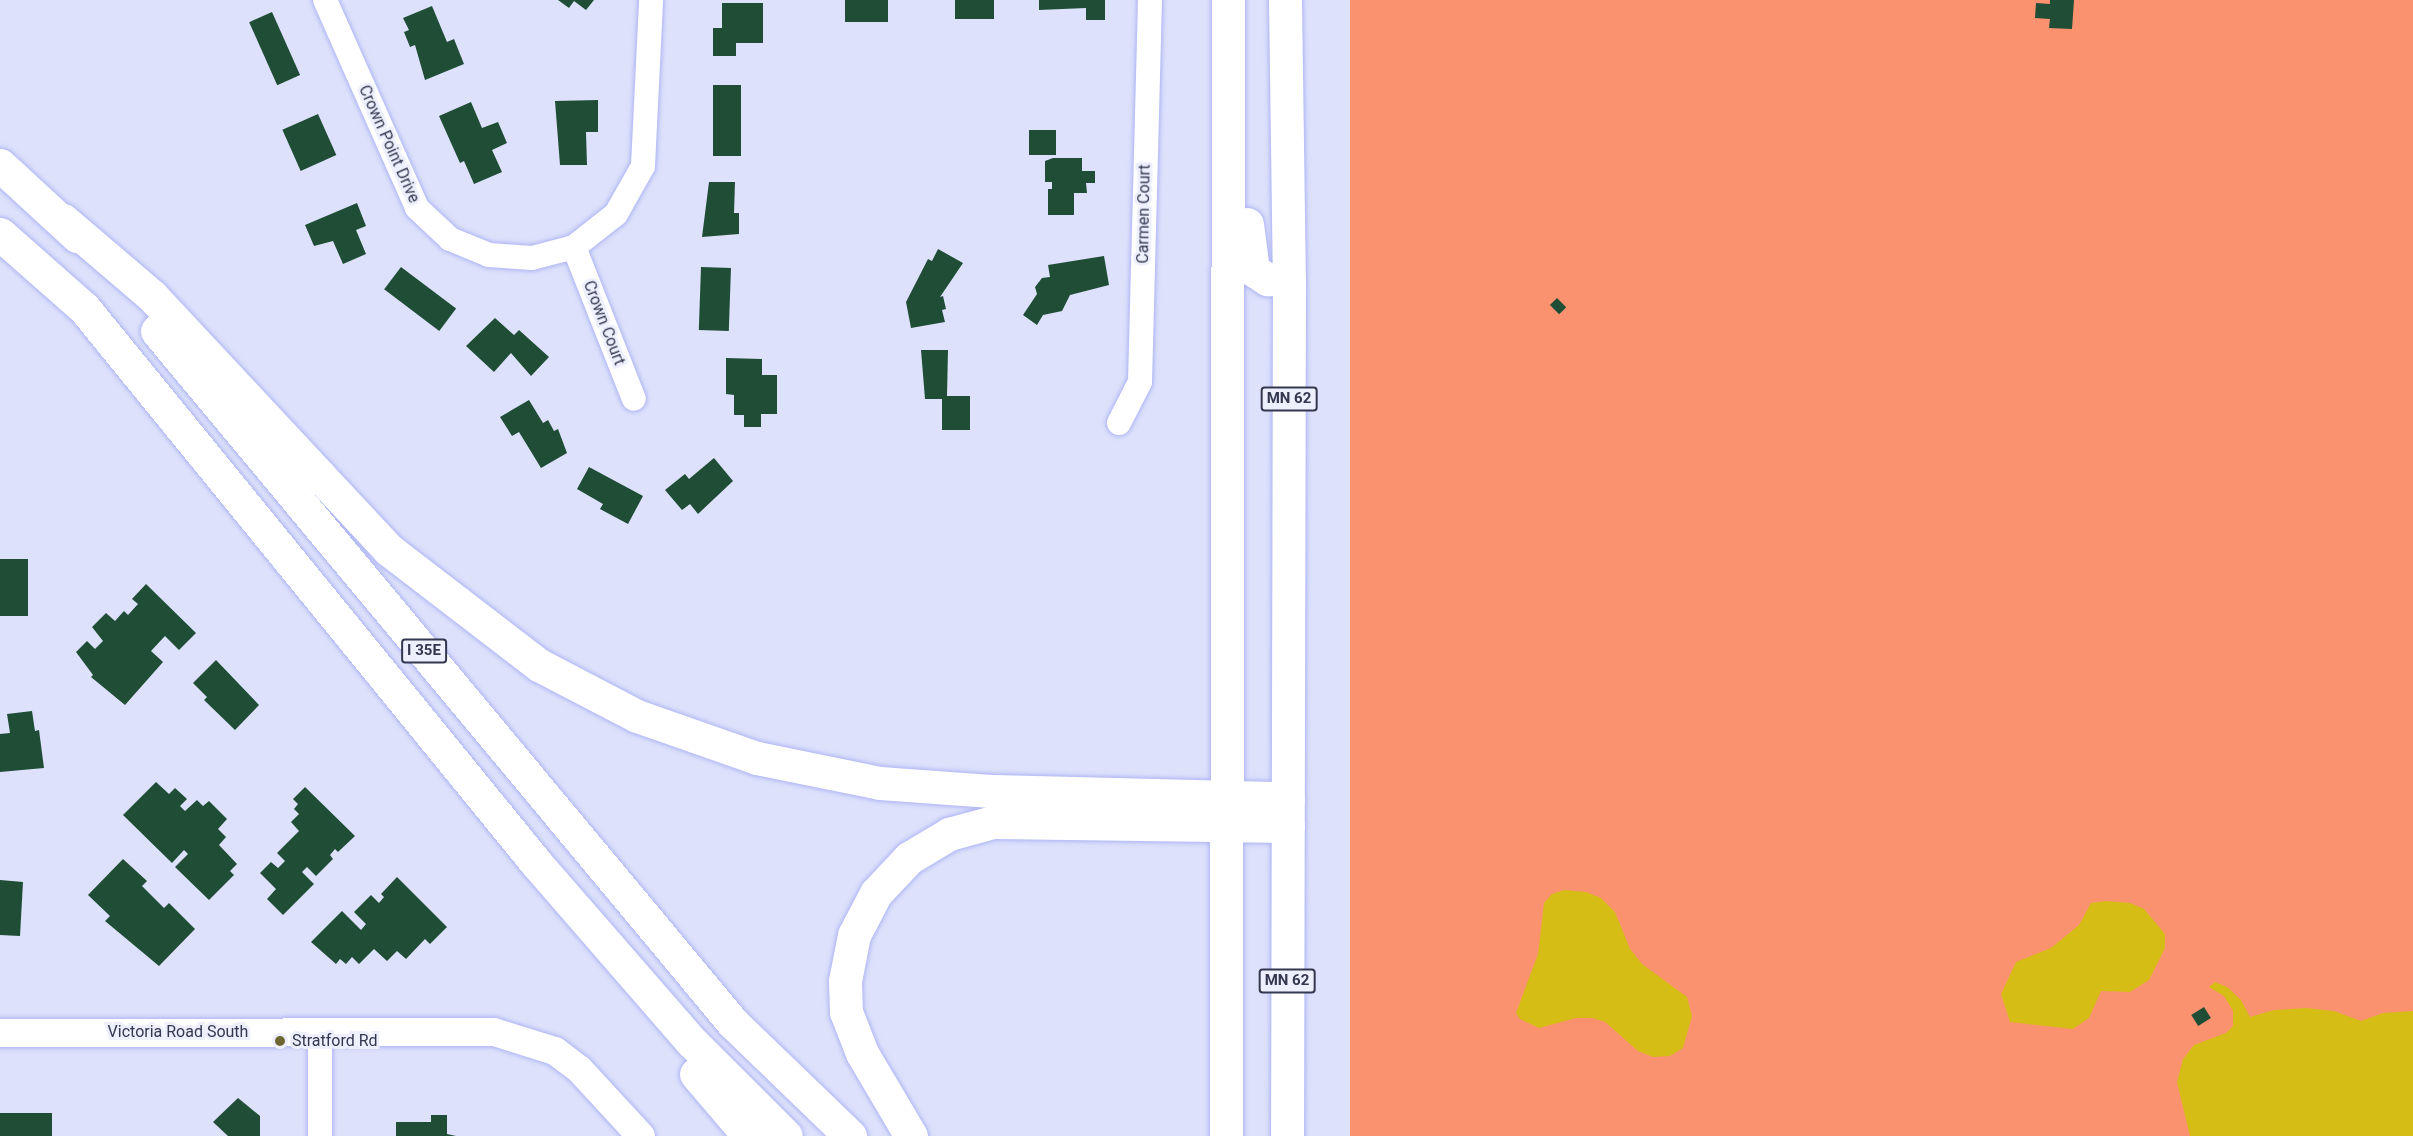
<!DOCTYPE html>
<style>
body{margin:0}
#map{position:relative;width:2413px;height:1136px;overflow:hidden;background:#dde1fb;font-family:Roboto,sans-serif}
div>[style]{position:absolute}
[style*='--x']{left:calc(var(--x)*1px);top:calc(var(--y)*1px);width:calc(var(--w)*1px);rotate:calc(var(--a)*1deg)}
.green>*{inset:0;background:#fa916f;transform-origin:0 0}
.water>*{inset:0;background:#d6bd16}
.building>*{inset:0;background:#1f4d36;transform-origin:0 0}
.roads{filter:drop-shadow(0 0 2px #aeb5f4) drop-shadow(0 0 2px #aeb5f4)}
.minor>*{height:24px;margin:-12px;padding:0 12px;transform-origin:12px;border-radius:12px;background:#fff}
.tertiary>*{height:28px;margin:-14px;padding:0 14px;transform-origin:14px;border-radius:14px;background:#fff}
.trunk>*{height:33px;margin:-16.5px;padding:0 16.5px;transform-origin:16.5px;border-radius:16.5px;background:#fff}
.motorway>*{height:33px;margin:-16.5px;padding:0 16.5px;transform-origin:16.5px;border-radius:16.5px;background:#fff}
.dots>*{width:16px;height:16px;translate:-50% -50%;box-sizing:border-box;border:3px solid #edeffc;border-radius:50%}
span{translate:-50% -50%;white-space:nowrap;text-align:center;line-height:1.15;-webkit-text-stroke:6px #edeffc;paint-order:stroke}
.shield-label span{padding:2px 4px;background:#edeffc;border:2px solid;border-radius:4px;-webkit-text-stroke-width:0}
.shield-label{font-size:15px;color:#343750;font-weight:700}
.street-label{font-size:16px;color:#343750}
.poi-label{font-size:16px;color:#343750}
.left{translate:0 -50%;text-align:left}
</style>
<div id="map">
<div class="green">
<div style="left:1350px;top:0;width:1063px;height:1136px"></div>
</div>
<div class="water">
<div style="clip-path:polygon(1564px 890px,1586px 892px,1601px 898px,1615px 912px,1630px 949px,1642px 964px,1687px 997px,1692px 1016px,1683px 1048px,1670px 1056px,1653px 1057px,1638px 1051px,1605px 1022px,1592px 1018px,1576px 1018px,1539px 1028px,1520px 1019px,1516px 1013px,1538px 954px,1544px 903px,1552px 894px)"></div>
<div style="clip-path:polygon(2106px 901px,2130px 903px,2144px 909px,2165px 934px,2165px 948px,2149px 980px,2130px 992px,2101px 991px,2089px 1018px,2073px 1029px,2010px 1022px,2001px 994px,2016px 962px,2051px 948px,2079px 925px,2091px 903px)"></div>
<div style="clip-path:polygon(2215px 982px,2227px 987px,2241px 1000px,2250px 1017px,2274px 1010px,2306px 1008px,2334px 1011px,2361px 1021px,2383px 1013px,2413px 1011px,2413px 1136px,2190px 1136px,2177px 1082px,2183px 1059px,2194px 1045px,2226px 1033px,2233px 1026px,2233px 1011px,2224px 996px,2209px 987px)"></div>
</div>
<div class="building">
<div style="clip-path:polygon(558px 0,594px 0,586px 10px,574px 1px,569px 8px)"></div>
<div style="left:845px;top:0;width:43px;height:22px"></div>
<div style="left:955px;top:0;width:39px;height:19px"></div>
<div style="clip-path:polygon(1039px 0,1105px 0,1105px 20px,1086px 20px,1086px 8px,1039px 10px)"></div>
<div style="clip-path:polygon(2050px 0,2074px 0,2072px 29px,2049px 28px,2050px 19px,2035px 18px,2036px 3px,2050px 4px)"></div>
<div style="clip-path:polygon(722px 3px,763px 3px,763px 43px,736px 43px,736px 56px,713px 56px,713px 28px,722px 28px)"></div>
<div style="clip-path:polygon(432px 6px,447px 42px,454px 39px,464px 64px,425px 80px,415px 45px,410px 47px,404px 32px,409px 30px,403px 18px)"></div>
<div style="left:272px;top:12px;width:69px;height:25px;rotate:66deg"></div>
<div style="left:713px;top:85px;width:28px;height:71px"></div>
<div style="clip-path:polygon(598px 100px,598px 132px,586px 132px,587px 165px,560px 165px,555px 101px)"></div>
<div style="clip-path:polygon(471px 102px,482px 128px,498px 122px,507px 143px,492px 150px,502px 172px,474px 184px,464px 161px,460px 163px,439px 116px)"></div>
<div style="left:318px;top:114px;width:45px;height:39px;rotate:66deg"></div>
<div style="left:1029px;top:130px;width:27px;height:25px"></div>
<div style="clip-path:polygon(1053px 158px,1082px 158px,1082px 171px,1095px 171px,1095px 183px,1086px 183px,1087px 193px,1074px 193px,1074px 215px,1048px 215px,1048px 189px,1052px 189px,1052px 182px,1045px 182px,1045px 161px)"></div>
<div style="clip-path:polygon(709px 182px,735px 182px,734px 213px,739px 213px,739px 234px,702px 237px)"></div>
<div style="clip-path:polygon(357px 203px,366px 226px,356px 230px,366px 254px,343px 264px,333px 241px,314px 246px,305px 225px)"></div>
<div style="clip-path:polygon(938px 249px,963px 263px,940px 297px,943px 296px,946px 309px,942px 310px,945px 322px,911px 328px,906px 302px,928px 259px,932px 261px)"></div>
<div style="clip-path:polygon(1104px 256px,1109px 285px,1070px 295px,1062px 311px,1043px 315px,1037px 325px,1023px 315px,1037px 294px,1035px 287px,1042px 278px,1050px 277px,1048px 265px)"></div>
<div style="left:401px;top:267px;width:69px;height:28px;rotate:37deg"></div>
<div style="left:701px;top:267px;width:30px;height:63px;rotate:2deg"></div>
<div style="left:1557px;top:298px;width:13px;height:10px;rotate:45deg"></div>
<div style="clip-path:polygon(495px 318px,514px 335px,519px 330px,549px 357px,531px 376px,511px 353px,494px 372px,466px 346px)"></div>
<div style="clip-path:polygon(921px 350px,948px 350px,947px 396px,970px 396px,970px 430px,942px 430px,942px 399px,925px 399px)"></div>
<div style="clip-path:polygon(726px 358px,762px 359px,762px 375px,777px 375px,777px 414px,761px 414px,761px 427px,744px 427px,744px 415px,734px 415px,734px 395px,726px 394px)"></div>
<div style="clip-path:polygon(529px 400px,543px 423px,548px 420px,554px 431px,558px 429px,567px 453px,541px 468px,519px 432px,512px 436px,500px 417px)"></div>
<div style="clip-path:polygon(714px 458px,733px 481px,698px 514px,690px 504px,682px 510px,665px 490px,685px 474px,689px 479px)"></div>
<div style="clip-path:polygon(589px 467px,643px 496px,628px 524px,600px 509px,603px 504px,577px 489px)"></div>
<div style="left:28px;top:559px;width:57px;height:28px;rotate:90deg"></div>
<div style="clip-path:polygon(146px 584px,196px 633px,179px 650px,165px 636px,151px 651px,163px 662px,125px 705px,91px 677px,93px 675px,76px 652px,87px 641px,95px 649px,103px 641px,92px 627px,106px 613px,115px 621px,124px 611px,128px 615px,138px 604px,132px 599px)"></div>
<div style="clip-path:polygon(216px 660px,259px 705px,235px 730px,204px 700px,207px 697px,193px 683px)"></div>
<div style="clip-path:polygon(32px 711px,35px 731px,39px 730px,44px 768px,0 772px,0 734px,10px 733px,7px 714px)"></div>
<div style="clip-path:polygon(156px 782px,169px 794px,175px 788px,187px 799px,180px 806px,185px 811px,197px 800px,203px 806px,209px 801px,227px 819px,218px 829px,226px 837px,219px 845px,237px 864px,230px 871px,234px 875px,209px 900px,175px 867px,188px 854px,184px 850px,172px 863px,123px 815px)"></div>
<div style="clip-path:polygon(305px 787px,355px 836px,338px 852px,335px 849px,330px 855px,333px 859px,316px 876px,307px 867px,302px 872px,314px 884px,283px 915px,267px 899px,276px 889px,260px 873px,271px 862px,278px 868px,285px 861px,277px 853px,299px 831px,291px 822px,299px 814px,294px 809px,298px 804px,293px 799px)"></div>
<div style="clip-path:polygon(123px 859px,147px 881px,142px 886px,164px 908px,169px 903px,195px 929px,159px 966px,105px 921px,110px 916px,88px 895px)"></div>
<div style="clip-path:polygon(397px 877px,447px 927px,430px 944px,425px 939px,406px 959px,397px 951px,387px 961px,374px 949px,359px 964px,352px 957px,346px 964px,340px 959px,336px 964px,311px 942px,342px 911px,361px 930px,366px 924px,354px 912px,371px 895px,379px 903px,384px 897px,381px 894px)"></div>
<div style="clip-path:polygon(0 880px,23px 882px,20px 936px,0 935px)"></div>
<div style="left:2204px;top:1007px;width:13px;height:15px;rotate:58deg"></div>
<div style="clip-path:polygon(238px 1098px,260px 1116px,260px 1136px,228px 1136px,213px 1122px)"></div>
<div style="left:52px;top:1113px;width:23px;height:52px;rotate:90deg"></div>
<div style="clip-path:polygon(431px 1115px,447px 1115px,447px 1134px,456px 1136px,396px 1136px,396px 1122px,431px 1122px)"></div>
</div>
<div class="roads">
<div class="minor">
<div style="--x:325;--y:0;--w:227;--a:66.1"></div>
<div style="--x:417;--y:208;--w:45;--a:43.2"></div>
<div style="--x:450;--y:239;--w:42;--a:22.3"></div>
<div style="--x:489;--y:255;--w:43;--a:4"></div>
<div style="--x:532;--y:258;--w:43;--a:-14.7"></div>
<div style="--x:574;--y:247;--w:53;--a:-38.2"></div>
<div style="--x:616;--y:214;--w:55;--a:-60.6"></div>
<div style="--x:643;--y:166;--w:166;--a:-87.2"></div>
<div style="--x:574;--y:247;--w:163;--a:68.5"></div>
<div style="--x:1119;--y:423;--w:46;--a:-62.9"></div>
<div style="--x:1140;--y:382;--w:382;--a:-88.5"></div>
<div style="--x:320;--y:1136;--w:104;--a:-90"></div>
</div>
<div class="tertiary">
<div style="--x:0;--y:1033;--w:494;--a:-0.1"></div>
<div style="--x:494;--y:1032;--w:64;--a:17.3"></div>
<div style="--x:555;--y:1051;--w:31;--a:37"></div>
<div style="--x:580;--y:1070;--w:90;--a:47.3"></div>
</div>
<div class="trunk">
<div style="--x:1285;--y:0;--w:280;--a:89.2"></div>
<div style="--x:1289;--y:280;--w:856;--a:90.13"></div>
<div style="--x:1247;--y:224;--w:46;--a:82.6"></div>
<div style="--x:1253;--y:270;--w:17;--a:33"></div>
<div style="--x:1267;--y:279;--w:22;--a:3"></div>
<div style="--x:1226;--y:1136;--w:1136;--a:-89.9"></div>
</div>
<div class="motorway">
<div style="--x:0;--y:165;--w:105;--a:42.7"></div>
<div style="--x:63;--y:220;--w:118;--a:40.5"></div>
<div style="--x:153;--y:297;--w:346;--a:47"></div>
<div style="--x:389;--y:550;--w:189;--a:37.5"></div>
<div style="--x:539;--y:665;--w:110;--a:27.5"></div>
<div style="--x:637;--y:716;--w:127;--a:19.3"></div>
<div style="--x:757;--y:758;--w:126;--a:11.5"></div>
<div style="--x:880;--y:783;--w:111;--a:4.1"></div>
<div style="--x:991;--y:791;--w:297;--a:1.4"></div>
<div style="--x:0;--y:234;--w:112;--a:41.4"></div>
<div style="--x:84;--y:308;--w:717;--a:50.83"></div>
<div style="--x:537;--y:864;--w:235;--a:49"></div>
<div style="--x:691;--y:1041;--w:134;--a:45"></div>
<div style="--x:157;--y:331;--w:900;--a:50.23"></div>
<div style="--x:733;--y:1023;--w:163;--a:44"></div>
<div style="--x:696;--y:1074;--w:82;--a:49.5"></div>
<div style="--x:911;--y:1136;--w:96;--a:-120.6"></div>
<div style="--x:862;--y:1053;--w:44;--a:-111.3"></div>
<div style="--x:846;--y:1012;--w:31;--a:-92"></div>
<div style="--x:845;--y:981;--w:47;--a:-78.9"></div>
<div style="--x:854;--y:935;--w:47;--a:-62.4"></div>
<div style="--x:876;--y:893;--w:48;--a:-46.7"></div>
<div style="--x:909;--y:858;--w:47;--a:-31"></div>
<div style="--x:949;--y:834;--w:46;--a:-15.3"></div>
<div style="--x:993;--y:822;--w:295;--a:0.8"></div>
</div>
</div>
<div class="dots">
<div style="left:280px;top:1041px;background:#6e6532"></div>
</div>
<div class="shield-label">
<span style="left:1289px;top:399px">MN 62</span>
<span style="left:424px;top:651px">I 35E</span>
<span style="left:1287px;top:981px">MN 62</span>
</div>
<div class="street-label">
<span style="left:389px;top:144px;rotate:66deg">Crown Point Drive</span>
<span style="left:1144px;top:214px;rotate:-89deg">Carmen Court</span>
<span style="left:604px;top:323px;rotate:69deg">Crown Court</span>
<span style="left:178px;top:1032px">Victoria Road South</span>
</div>
<div class="poi-label">
<span class="left" style="left:292px;top:1041px">Stratford Rd</span>
</div>
</div>
